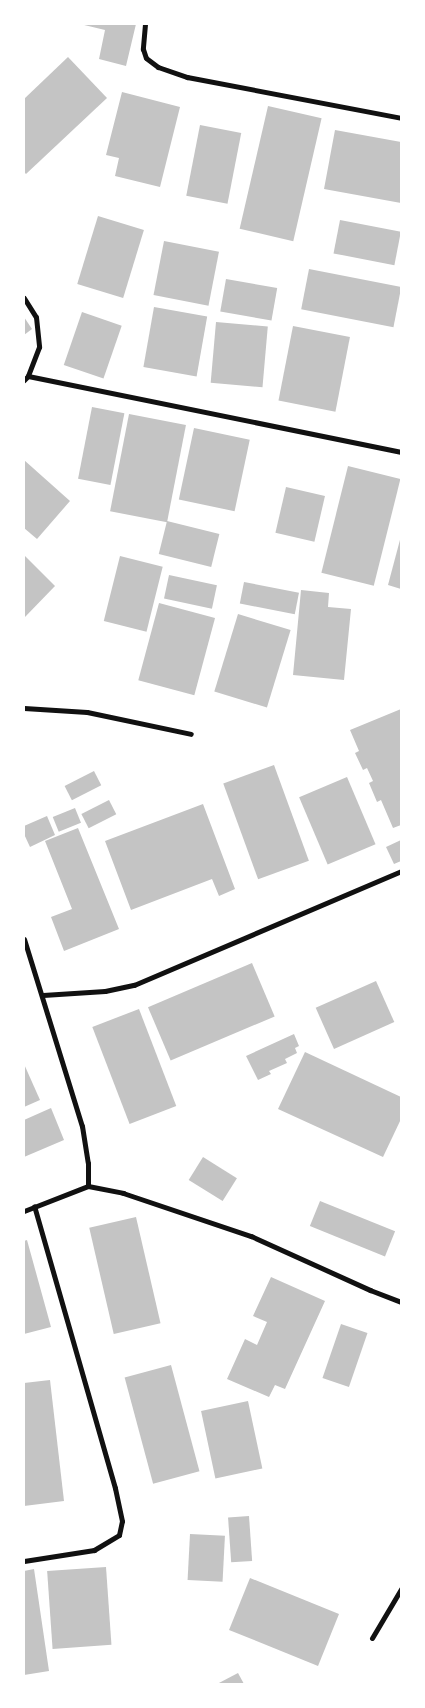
<!DOCTYPE html>
<style>
body{margin:0}
#map{position:relative;width:425px;height:1708px;overflow:hidden;background:#fff;font-family:Montserrat,sans-serif}
div>[style]{position:absolute}
[style*='--x']{left:calc(var(--x)*1px);top:calc(var(--y)*1px);width:calc(var(--w)*1px);rotate:calc(var(--a)*1deg)}
.building>*{inset:0;background:#c4c4c4;transform-origin:0 0}
.minor>*{height:5px;margin:-2.5px;padding:0 2.5px;transform-origin:2.5px;border-radius:2.5px;background:#111}
span{translate:-50% -50%;white-space:nowrap;text-align:center;line-height:1.15;-webkit-text-stroke:5px #fff;paint-order:stroke}
.frame{position:absolute;inset:0;border:25px solid #fff;pointer-events:none}
</style>
<div id="map">
<div class="building">
<div style="clip-path:polygon(80px 24px,136px 24px,126px 66px,99px 59px,105px 30px)"></div>
<div style="clip-path:polygon(68px 57px,107px 98px,26px 174px,24px 172px,24px 99px)"></div>
<div style="clip-path:polygon(122px 92px,180px 107px,160px 187px,115px 176px,119px 158px,106px 155px)"></div>
<div style="left:268px;top:106px;width:55px;height:126px;rotate:13deg"></div>
<div style="left:200px;top:125px;width:42px;height:72px;rotate:11deg"></div>
<div style="clip-path:polygon(335px 130px,401px 142px,401px 203px,324px 189px)"></div>
<div style="left:98px;top:216px;width:48px;height:71px;rotate:17deg"></div>
<div style="left:340px;top:220px;width:62px;height:34px;rotate:11deg"></div>
<div style="left:164px;top:241px;width:56px;height:55px;rotate:11deg"></div>
<div style="left:309px;top:269px;width:94px;height:41px;rotate:11deg"></div>
<div style="left:226px;top:279px;width:52px;height:33px;rotate:10deg"></div>
<div style="left:154px;top:307px;width:54px;height:61px;rotate:10deg"></div>
<div style="left:82px;top:312px;width:42px;height:56px;rotate:19deg"></div>
<div style="clip-path:polygon(24px 317px,32px 329px,24px 335px)"></div>
<div style="left:216px;top:322px;width:52px;height:61px;rotate:5deg"></div>
<div style="left:293px;top:326px;width:58px;height:76px;rotate:11deg"></div>
<div style="left:92px;top:407px;width:33px;height:73px;rotate:11deg"></div>
<div style="left:129px;top:414px;width:58px;height:99px;rotate:11deg"></div>
<div style="left:194px;top:428px;width:57px;height:73px;rotate:12deg"></div>
<div style="clip-path:polygon(24px 460px,70px 501px,37px 539px,24px 528px)"></div>
<div style="left:348px;top:466px;width:54px;height:110px;rotate:14deg"></div>
<div style="left:286px;top:487px;width:40px;height:47px;rotate:13deg"></div>
<div style="left:167px;top:521px;width:54px;height:34px;rotate:14deg"></div>
<div style="clip-path:polygon(401px 536px,401px 589px,388px 585px)"></div>
<div style="clip-path:polygon(24px 555px,55px 586px,24px 618px)"></div>
<div style="left:120px;top:556px;width:44px;height:67px;rotate:14deg"></div>
<div style="left:169px;top:575px;width:49px;height:24px;rotate:12deg"></div>
<div style="left:244px;top:582px;width:56px;height:22px;rotate:11deg"></div>
<div style="clip-path:polygon(301px 590px,329px 593px,328px 607px,351px 609px,344px 680px,293px 675px)"></div>
<div style="left:159px;top:603px;width:58px;height:80px;rotate:15deg"></div>
<div style="left:238px;top:614px;width:55px;height:81px;rotate:17deg"></div>
<div style="clip-path:polygon(401px 709px,401px 825px,393px 828px,381px 800px,377px 802px,369px 783px,373px 781px,367px 768px,363px 770px,355px 753px,359px 751px,350px 730px)"></div>
<div style="left:274px;top:765px;width:102px;height:54px;rotate:70deg"></div>
<div style="left:94px;top:771px;width:16px;height:33px;rotate:63deg"></div>
<div style="left:347px;top:777px;width:73px;height:52px;rotate:67deg"></div>
<div style="left:109px;top:800px;width:16px;height:31px;rotate:63deg"></div>
<div style="clip-path:polygon(203px 804px,235px 889px,219px 896px,212px 879px,131px 910px,105px 841px)"></div>
<div style="left:75px;top:808px;width:16px;height:24px;rotate:68deg"></div>
<div style="clip-path:polygon(47px 816px,55px 835px,30px 847px,24px 834px,24px 826px)"></div>
<div style="clip-path:polygon(78px 828px,119px 929px,64px 951px,51px 917px,72px 909px,45px 841px)"></div>
<div style="clip-path:polygon(401px 840px,401px 861px,394px 864px,386px 847px)"></div>
<div style="left:252px;top:963px;width:58px;height:113px;rotate:67deg"></div>
<div style="left:376px;top:981px;width:45px;height:66px;rotate:66deg"></div>
<div style="left:139px;top:1009px;width:104px;height:50px;rotate:69deg"></div>
<div style="clip-path:polygon(294px 1034px,299px 1046px,295px 1048px,297px 1053px,285px 1059px,287px 1063px,269px 1071px,271px 1074px,258px 1080px,246px 1056px)"></div>
<div style="clip-path:polygon(305px 1052px,401px 1097px,401px 1119px,383px 1157px,278px 1109px)"></div>
<div style="clip-path:polygon(24px 1064px,40px 1100px,24px 1107px)"></div>
<div style="clip-path:polygon(51px 1108px,64px 1140px,24px 1157px,24px 1120px)"></div>
<div style="left:203px;top:1157px;width:40px;height:27px;rotate:32deg"></div>
<div style="left:320px;top:1201px;width:81px;height:27px;rotate:22deg"></div>
<div style="left:136px;top:1217px;width:109px;height:48px;rotate:77deg"></div>
<div style="clip-path:polygon(27px 1240px,51px 1327px,24px 1334px,24px 1241px)"></div>
<div style="clip-path:polygon(271px 1277px,325px 1301px,285px 1389px,275px 1385px,269px 1397px,227px 1379px,245px 1339px,257px 1345px,267px 1322px,253px 1316px)"></div>
<div style="left:341px;top:1324px;width:28px;height:57px;rotate:19deg"></div>
<div style="left:171px;top:1365px;width:110px;height:48px;rotate:75deg"></div>
<div style="clip-path:polygon(50px 1380px,64px 1501px,24px 1506px,24px 1383px)"></div>
<div style="left:248px;top:1401px;width:69px;height:48px;rotate:78deg"></div>
<div style="left:249px;top:1516px;width:45px;height:21px;rotate:86deg"></div>
<div style="left:190px;top:1534px;width:35px;height:46px;rotate:3deg"></div>
<div style="left:106px;top:1567px;width:78px;height:59px;rotate:86deg"></div>
<div style="clip-path:polygon(34px 1569px,49px 1671px,24px 1675px,24px 1571px)"></div>
<div style="left:250px;top:1578px;width:96px;height:56px;rotate:22deg"></div>
<div style="clip-path:polygon(238px 1673px,244px 1684px,217px 1684px)"></div>
</div>
<div class="minor">
<div style="--x:145;--y:24;--w:25;--a:95"></div>
<div style="--x:143;--y:49;--w:9;--a:72"></div>
<div style="--x:146;--y:58;--w:15;--a:37"></div>
<div style="--x:158;--y:67;--w:31;--a:19"></div>
<div style="--x:187;--y:77;--w:218;--a:10.8"></div>
<div style="--x:24;--y:298;--w:22;--a:58"></div>
<div style="--x:36;--y:317;--w:30;--a:84"></div>
<div style="--x:39;--y:347;--w:31;--a:111"></div>
<div style="--x:28;--y:376;--w:6;--a:135"></div>
<div style="--x:28;--y:376;--w:381;--a:11.5"></div>
<div style="--x:24;--y:708;--w:63;--a:3.6"></div>
<div style="--x:87;--y:712;--w:106;--a:11.9"></div>
<div style="--x:24;--y:939;--w:196;--a:72.8"></div>
<div style="--x:82;--y:1126;--w:37;--a:81"></div>
<div style="--x:88;--y:1163;--w:23;--a:90"></div>
<div style="--x:43;--y:995;--w:62;--a:-3.7"></div>
<div style="--x:105;--y:991;--w:30;--a:-12"></div>
<div style="--x:134;--y:985;--w:290;--a:-23.1"></div>
<div style="--x:24;--y:1211;--w:69;--a:-21.3"></div>
<div style="--x:88;--y:1186;--w:36;--a:11"></div>
<div style="--x:123;--y:1193;--w:135;--a:18.6"></div>
<div style="--x:251;--y:1236;--w:131;--a:24.4"></div>
<div style="--x:370;--y:1290;--w:33;--a:21"></div>
<div style="--x:24;--y:1561;--w:71;--a:-8.9"></div>
<div style="--x:94;--y:1550;--w:29;--a:-31"></div>
<div style="--x:119;--y:1535;--w:14;--a:-78"></div>
<div style="--x:122;--y:1521;--w:34;--a:-102"></div>
<div style="--x:115;--y:1488;--w:293;--a:-106"></div>
<div style="--x:372;--y:1638;--w:57;--a:-59.4"></div>
</div>
<div class="frame"></div>
</div>
